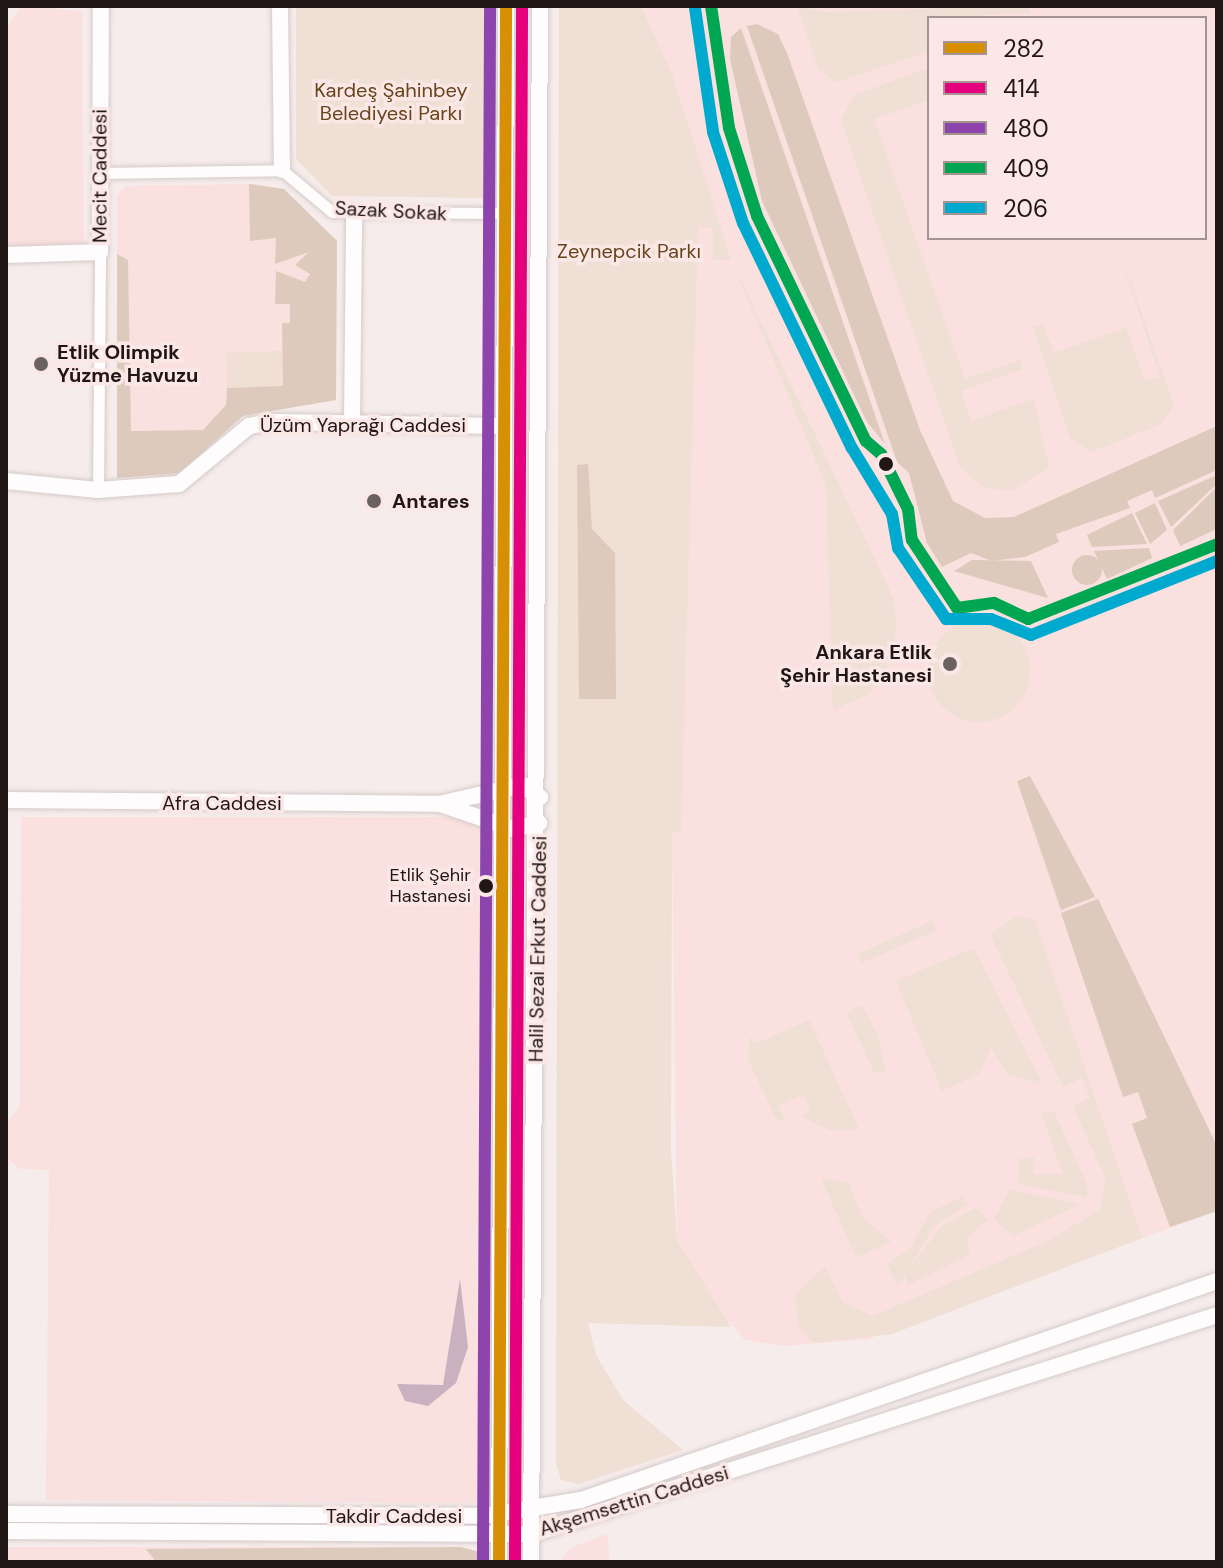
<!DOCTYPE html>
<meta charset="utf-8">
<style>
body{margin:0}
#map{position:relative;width:1223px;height:1568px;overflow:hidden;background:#f6eceb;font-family:"DM Sans",sans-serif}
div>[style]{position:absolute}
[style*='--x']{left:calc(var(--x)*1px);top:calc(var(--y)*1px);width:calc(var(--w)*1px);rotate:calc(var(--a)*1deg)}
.built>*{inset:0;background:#fae0de}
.green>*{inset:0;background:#efdfd4;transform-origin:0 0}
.round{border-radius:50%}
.forest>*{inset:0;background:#ddcabc}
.water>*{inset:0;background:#cab1bf}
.roads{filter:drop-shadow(0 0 2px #d4cac9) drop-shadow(0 0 2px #d4cac9)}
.street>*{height:11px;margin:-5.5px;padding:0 5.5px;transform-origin:5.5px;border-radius:5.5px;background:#fefcfc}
.secondary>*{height:16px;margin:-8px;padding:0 8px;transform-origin:8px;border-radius:8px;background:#fefcfc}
.bus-1>*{height:12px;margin:-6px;padding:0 6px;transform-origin:6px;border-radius:6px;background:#d79003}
.bus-2>*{height:12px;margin:-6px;padding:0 6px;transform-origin:6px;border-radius:6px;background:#e5007d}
.bus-3>*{height:12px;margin:-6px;padding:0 6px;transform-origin:6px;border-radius:6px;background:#8e44ad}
.bus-4>*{height:12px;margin:-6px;padding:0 6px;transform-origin:6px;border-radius:6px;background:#00a651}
.bus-5>*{height:12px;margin:-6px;padding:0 6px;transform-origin:6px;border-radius:6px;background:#00a9ce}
.dots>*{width:22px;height:22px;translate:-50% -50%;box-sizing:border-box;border:4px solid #fbe8e6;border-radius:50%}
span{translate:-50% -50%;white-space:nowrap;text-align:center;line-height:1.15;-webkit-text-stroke:7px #fbe8e6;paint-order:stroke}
.bus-label{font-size:18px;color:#201615}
.right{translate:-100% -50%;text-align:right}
.park-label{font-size:20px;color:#68441b}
.street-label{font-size:20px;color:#201615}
.poi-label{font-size:20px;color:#201615;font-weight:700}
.left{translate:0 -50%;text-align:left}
.frame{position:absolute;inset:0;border:8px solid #201615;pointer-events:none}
.legend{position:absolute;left:927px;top:16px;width:280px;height:224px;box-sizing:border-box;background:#fbe8e6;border:2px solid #a39492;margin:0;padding:10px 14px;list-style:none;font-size:24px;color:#201615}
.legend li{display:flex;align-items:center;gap:16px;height:40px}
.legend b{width:40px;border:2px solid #a39492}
</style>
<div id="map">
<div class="built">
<div style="clip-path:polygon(22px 6px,82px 11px,84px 246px,6px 247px,6px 27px)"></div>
<div style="clip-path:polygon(evenodd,641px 6px,1217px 6px,1217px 1211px,868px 1339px,783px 1346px,745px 1340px,712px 1303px,677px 1240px,672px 832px,681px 832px,697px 227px,679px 94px,641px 6px,929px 18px,1205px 18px,1205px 238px,929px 238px,929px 18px)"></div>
<div style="clip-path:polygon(256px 184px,284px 189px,337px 241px,336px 400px,243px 416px,171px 476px,117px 478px,117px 195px,126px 186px)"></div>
<div style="clip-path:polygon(21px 817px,462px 817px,489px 827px,490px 1483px,482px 1503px,46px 1500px,49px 1170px,20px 1169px,6px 1157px,6px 1123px,20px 1107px)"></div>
<div style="clip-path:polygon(607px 1534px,610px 1562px,559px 1562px,570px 1548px)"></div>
<div style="clip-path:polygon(6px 1547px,461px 1547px,483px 1553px,483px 1562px,6px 1562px)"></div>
</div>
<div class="green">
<div style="clip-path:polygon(296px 6px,485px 6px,485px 198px,332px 196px,296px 159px)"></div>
<div style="clip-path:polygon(559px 6px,641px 6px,673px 77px,731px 260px,713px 260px,713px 228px,698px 227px,681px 832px,672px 833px,671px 1151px,677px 1240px,731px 1327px,588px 1323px,596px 1355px,623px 1400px,683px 1450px,579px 1484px,561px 1480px,556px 1462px)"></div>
<div style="clip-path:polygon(797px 6px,826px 12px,1028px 6px,1030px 13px,929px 18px,929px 51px,836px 82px,819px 70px)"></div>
<div style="clip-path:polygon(929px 68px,929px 100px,874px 119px,965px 379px,1020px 360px,1022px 369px,961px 391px,971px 421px,1034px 399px,1049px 468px,1012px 490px,984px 488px,960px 467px,841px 120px,854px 95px)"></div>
<div style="clip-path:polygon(1115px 238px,1174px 405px,1161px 424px,1091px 452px,1070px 438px,1033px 327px,1043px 324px,1054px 353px,1126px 328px,1145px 381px,1160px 377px)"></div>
<div style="clip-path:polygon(733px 264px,894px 599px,896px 630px,885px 674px,870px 693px,833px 710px,826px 485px)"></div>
<div style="left:282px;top:351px;width:36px;height:56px;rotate:88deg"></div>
<div class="round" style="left:928px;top:620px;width:102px;height:102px"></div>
<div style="clip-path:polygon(1017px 916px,1035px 920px,1142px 1238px,892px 1334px,813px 1343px,798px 1326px,795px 1294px,825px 1267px,843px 1303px,873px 1316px,1046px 1242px,1100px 1210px,1106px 1179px,1073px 1106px,1090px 1098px,1082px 1078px,1063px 1087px,990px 934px)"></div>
<div style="left:932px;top:921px;width:10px;height:81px;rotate:66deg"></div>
<div style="clip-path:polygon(974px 948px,1040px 1079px,1038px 1084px,1007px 1073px,991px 1047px,979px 1074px,942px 1091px,896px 981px)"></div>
<div style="clip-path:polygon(855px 1006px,864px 1008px,878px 1036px,886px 1073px,874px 1072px,848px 1016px)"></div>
<div style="clip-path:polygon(809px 1020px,839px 1086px,859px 1129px,830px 1130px,802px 1117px,810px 1109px,803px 1094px,778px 1106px,785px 1121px,776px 1119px,748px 1060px,749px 1037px,757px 1043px)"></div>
<div style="clip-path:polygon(1054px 1112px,1087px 1184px,1087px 1197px,1018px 1184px,1019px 1159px,1034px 1157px,1033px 1175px,1063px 1174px,1041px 1113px)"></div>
<div style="clip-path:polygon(821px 1178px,849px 1183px,862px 1217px,891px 1242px,856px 1257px)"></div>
<div style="clip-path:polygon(1010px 1190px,1080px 1204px,1013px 1236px,994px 1219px)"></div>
<div style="clip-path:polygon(963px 1197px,968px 1204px,934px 1226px,898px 1287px,887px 1264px,910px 1249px,930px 1212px)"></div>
<div style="clip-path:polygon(976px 1208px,988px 1220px,968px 1236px,969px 1255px,908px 1285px,905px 1274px,942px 1226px)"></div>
</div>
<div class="forest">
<div style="clip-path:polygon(757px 24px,778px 34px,787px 53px,920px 430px,953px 501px,985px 518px,1014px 517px,1217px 426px,1217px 470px,1155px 498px,1152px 490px,1127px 501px,1130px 508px,1056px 534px,1059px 542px,1025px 557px,992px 561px,971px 553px,942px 567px,927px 543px,909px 473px,897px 462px,747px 26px)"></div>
<div style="clip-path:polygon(741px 28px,837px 305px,885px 444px,867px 422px,762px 201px,730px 59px,731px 37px)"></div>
<div style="clip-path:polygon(249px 184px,284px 189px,337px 241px,336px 400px,243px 416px,180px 473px,117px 478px,117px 254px,128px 260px,131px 431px,203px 430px,226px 405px,227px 388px,283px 386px,282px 323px,290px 323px,290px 304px,275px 304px,276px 271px,305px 282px,310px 274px,295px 265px,309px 252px,275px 264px,276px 238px,250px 241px)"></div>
<div style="clip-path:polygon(588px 464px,592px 529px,615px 553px,616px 699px,579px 699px,577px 465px)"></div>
<div style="clip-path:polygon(1217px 475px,1217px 484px,1171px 527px,1158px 501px)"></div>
<div style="clip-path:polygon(1217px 487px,1217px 529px,1180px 546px,1173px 530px)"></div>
<div style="clip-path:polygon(1155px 503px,1167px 530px,1150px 544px,1135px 513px)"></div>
<div style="clip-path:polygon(1132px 513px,1147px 544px,1092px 547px,1087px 535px)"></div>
<div style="clip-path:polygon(1149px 548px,1152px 558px,1107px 579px,1094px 551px)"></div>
<div class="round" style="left:1072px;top:555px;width:30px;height:30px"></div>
<div style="clip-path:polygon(972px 560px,1031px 561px,1048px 598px,954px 571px)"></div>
<div style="clip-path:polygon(1030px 776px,1095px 897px,1061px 910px,1017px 781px)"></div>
<div style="clip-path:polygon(1098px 899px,1217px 1146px,1217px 1211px,1170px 1227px,1132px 1124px,1147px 1118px,1138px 1092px,1123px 1097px,1061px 913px)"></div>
<div style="clip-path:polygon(461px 1547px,483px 1553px,483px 1562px,156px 1562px,146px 1549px)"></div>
</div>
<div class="water">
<div style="clip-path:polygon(460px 1279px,468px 1347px,456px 1383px,428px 1406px,405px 1401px,397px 1384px,443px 1385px)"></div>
</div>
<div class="roads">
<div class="street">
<div style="--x:100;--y:173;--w:182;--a:-0.9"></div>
<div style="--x:282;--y:170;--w:65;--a:40"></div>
<div style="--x:332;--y:212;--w:172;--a:0.3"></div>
<div style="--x:98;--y:490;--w:238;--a:-89.5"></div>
</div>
<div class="secondary">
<div style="--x:280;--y:6;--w:164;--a:89.3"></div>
<div style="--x:6;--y:255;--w:94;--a:-1.8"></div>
<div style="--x:100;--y:252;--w:246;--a:-89.8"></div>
<div style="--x:352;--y:421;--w:208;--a:-89.4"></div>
<div style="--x:6;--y:481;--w:92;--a:5.6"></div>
<div style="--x:98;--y:490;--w:81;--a:-4.2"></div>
<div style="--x:179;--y:484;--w:91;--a:-39.6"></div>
<div style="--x:249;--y:426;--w:22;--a:-10"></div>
<div style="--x:271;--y:422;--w:232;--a:1"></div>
<div style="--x:6;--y:800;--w:433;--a:0.5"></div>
<div style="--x:439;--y:804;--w:85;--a:-12.9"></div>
<div style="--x:522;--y:785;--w:22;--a:34"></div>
<div style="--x:440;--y:804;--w:77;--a:18.9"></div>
<div style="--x:513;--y:829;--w:27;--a:-13"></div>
<div style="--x:6;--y:1514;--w:478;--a:0.2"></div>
<div style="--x:484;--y:1516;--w:98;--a:-9.4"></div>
<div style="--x:581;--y:1500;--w:673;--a:-19"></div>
<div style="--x:6;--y:1531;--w:526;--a:0.33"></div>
<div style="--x:532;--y:1534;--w:719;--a:-17.73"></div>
<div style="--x:499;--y:1562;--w:1556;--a:-89.74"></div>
<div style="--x:531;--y:1562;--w:1556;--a:-89.67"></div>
</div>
</div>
<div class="bus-1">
<div style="--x:499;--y:1562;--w:1556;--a:-89.74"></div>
</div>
<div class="bus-2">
<div style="--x:515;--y:1562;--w:1556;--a:-89.74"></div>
</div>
<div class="bus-3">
<div style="--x:483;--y:1562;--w:1556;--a:-89.74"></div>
</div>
<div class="bus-4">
<div style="--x:711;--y:6;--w:123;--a:81.6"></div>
<div style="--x:729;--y:128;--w:92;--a:72.3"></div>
<div style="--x:757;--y:216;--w:250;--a:64.2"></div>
<div style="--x:866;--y:441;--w:20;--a:41"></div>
<div style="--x:881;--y:454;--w:61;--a:63.9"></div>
<div style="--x:908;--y:509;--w:31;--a:83"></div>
<div style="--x:912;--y:540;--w:82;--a:56.5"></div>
<div style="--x:957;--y:608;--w:37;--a:-8"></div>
<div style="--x:994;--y:603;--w:38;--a:25"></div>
<div style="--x:1028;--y:619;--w:203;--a:-21.6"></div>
</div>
<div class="bus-5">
<div style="--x:695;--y:8;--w:125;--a:81.7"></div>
<div style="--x:713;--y:132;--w:96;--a:71.8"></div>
<div style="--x:743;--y:223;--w:250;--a:64.2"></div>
<div style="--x:852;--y:448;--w:77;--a:58.8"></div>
<div style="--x:892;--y:514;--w:35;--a:80"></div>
<div style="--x:898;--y:548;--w:86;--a:55.9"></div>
<div style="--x:946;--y:619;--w:45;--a:0"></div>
<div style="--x:991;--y:619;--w:43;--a:21.8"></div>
<div style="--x:1031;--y:635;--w:200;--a:-21.7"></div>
</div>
<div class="dots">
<div style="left:41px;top:364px;background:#6b6160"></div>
<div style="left:886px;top:464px;background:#201615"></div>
<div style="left:374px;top:501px;background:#6b6160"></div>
<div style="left:950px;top:664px;background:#6b6160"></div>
<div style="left:486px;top:886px;background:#201615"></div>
</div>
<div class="bus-label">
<span class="right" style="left:471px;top:886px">Etlik Şehir<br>Hastanesi</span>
</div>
<div class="park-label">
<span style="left:391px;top:102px">Kardeş Şahinbey<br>Belediyesi Parkı</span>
<span style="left:629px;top:251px">Zeynepcik Parkı</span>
</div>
<div class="street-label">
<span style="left:100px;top:176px;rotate:-90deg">Mecit Caddesi</span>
<span style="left:391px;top:211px;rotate:3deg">Sazak Sokak</span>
<span style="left:363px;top:425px">Üzüm Yaprağı Caddesi</span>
<span style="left:222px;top:803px">Afra Caddesi</span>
<span style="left:538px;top:949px;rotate:-89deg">Halil Sezai Erkut Caddesi</span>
<span style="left:634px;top:1501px;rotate:-17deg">Akşemsettin Caddesi</span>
<span style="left:394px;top:1516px">Takdir Caddesi</span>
</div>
<div class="poi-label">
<span class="left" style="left:57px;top:364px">Etlik Olimpik<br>Yüzme Havuzu</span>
<span class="left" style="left:392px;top:501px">Antares</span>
<span class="right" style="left:932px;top:664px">Ankara Etlik<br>Şehir Hastanesi</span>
</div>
<div class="frame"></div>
<ul class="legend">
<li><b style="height:10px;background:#d79003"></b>282</li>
<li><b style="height:10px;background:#e5007d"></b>414</li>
<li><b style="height:10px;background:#8e44ad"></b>480</li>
<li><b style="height:10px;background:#00a651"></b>409</li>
<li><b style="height:10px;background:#00a9ce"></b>206</li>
</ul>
</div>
